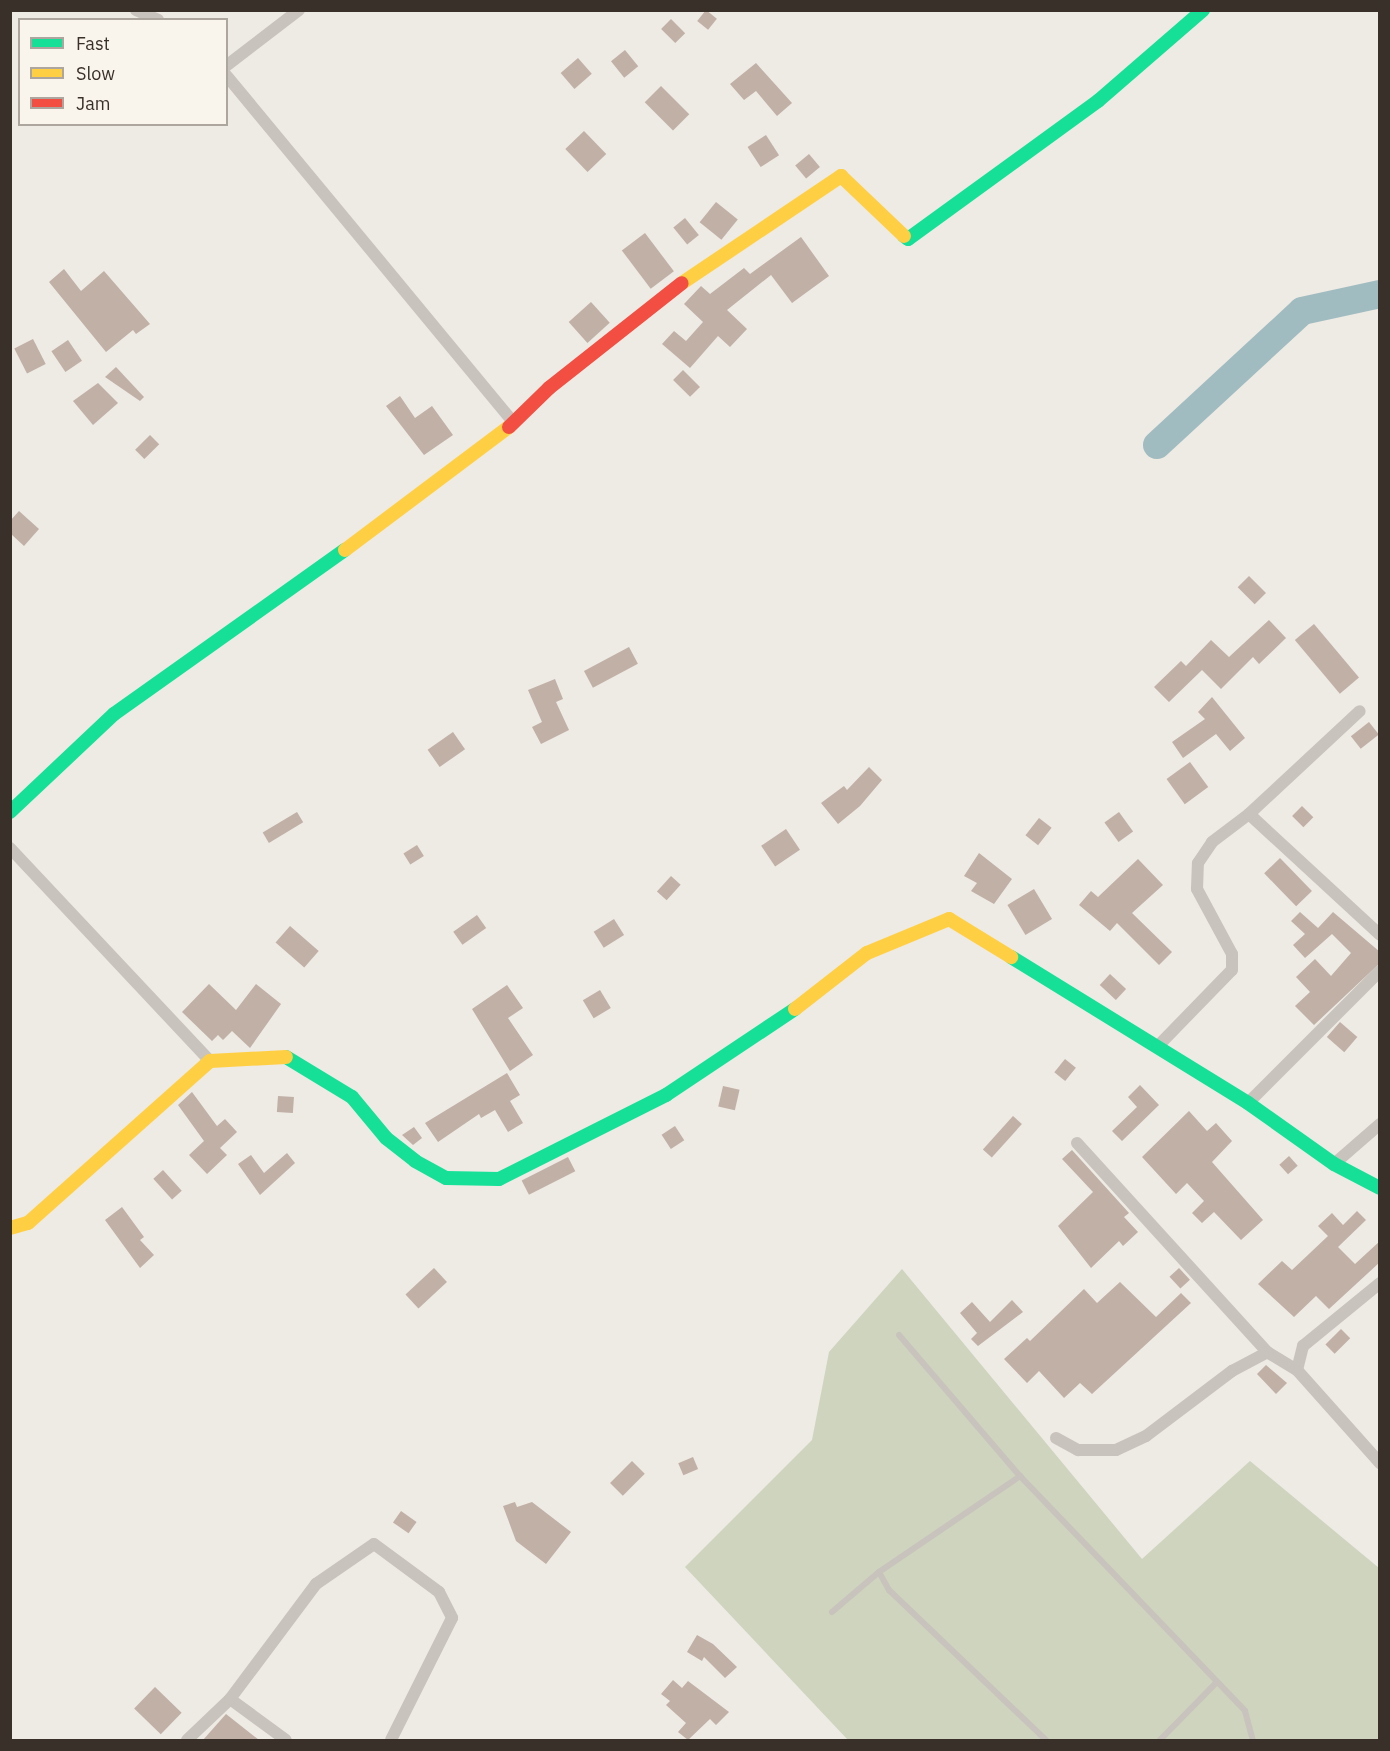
<!DOCTYPE html>
<style>
body{margin:0}
#map{position:relative;width:1390px;height:1751px;overflow:hidden;background:#eeeae4;font-family:"IBM Plex Sans",sans-serif}
div>[style]{position:absolute}
[style*='--x']{left:calc(var(--x)*1px);top:calc(var(--y)*1px);width:calc(var(--w)*1px);rotate:calc(var(--a)*1deg)}
.green>*{inset:0;background:#ced4be}
.river>*{height:28px;margin:-14px;padding:0 14px;transform-origin:14px;border-radius:14px;background:#a0bcc0}
.building>*{inset:0;background:#c1b0a6;transform-origin:0 0}
.lane>*{height:6px;margin:-3px;padding:0 3px;transform-origin:3px;border-radius:3px;background:#c8c3bc}
.street>*{height:12px;margin:-6px;padding:0 6px;transform-origin:6px;border-radius:6px;background:#c8c3bc}
.fast>*{height:14px;margin:-7px;padding:0 7px;transform-origin:7px;border-radius:7px;background:#16e098}
.slow>*{height:14px;margin:-7px;padding:0 7px;transform-origin:7px;border-radius:7px;background:#ffcf43}
.jam>*{height:14px;margin:-7px;padding:0 7px;transform-origin:7px;border-radius:7px;background:#f24e42}
span{translate:-50% -50%;white-space:nowrap;text-align:center;line-height:1.15;-webkit-text-stroke:4.5px #faf5ec;paint-order:stroke}
.frame{position:absolute;inset:0;border:12px solid #39302a;pointer-events:none}
.legend{position:absolute;left:18px;top:18px;width:210px;height:108px;box-sizing:border-box;background:#faf5ec;border:2px solid #ada69e;margin:0;padding:8px 10px;list-style:none;font-size:18px;color:#39302a}
.legend li{display:flex;align-items:center;gap:12px;height:30px}
.legend b{width:30px;border:2px solid #ada69e}
</style>
<div id="map">
<div class="green">
<div style="clip-path:polygon(902px 1269px,1142px 1559px,1250px 1461px,1379px 1568px,1379px 1740px,848px 1740px,685px 1567px,812px 1440px,829px 1352px)"></div>
</div>
<div class="river">
<div style="--x:1157;--y:445;--w:197;--a:-42.7"></div>
<div style="--x:1302;--y:311;--w:80;--a:-12.3"></div>
</div>
<div class="building">
<div style="left:706px;top:10px;width:14px;height:14px;rotate:39deg"></div>
<div style="left:671px;top:19px;width:20px;height:14px;rotate:45deg"></div>
<div style="left:625px;top:50px;width:21px;height:18px;rotate:51deg"></div>
<div style="left:578px;top:58px;width:21px;height:23px;rotate:49deg"></div>
<div style="clip-path:polygon(756px 63px,792px 103px,777px 116px,756px 91px,744px 100px,730px 84px)"></div>
<div style="left:661px;top:86px;width:40px;height:23px;rotate:45deg"></div>
<div style="left:584px;top:131px;width:32px;height:26px;rotate:46deg"></div>
<div style="left:766px;top:135px;width:24px;height:22px;rotate:57deg"></div>
<div style="left:809px;top:154px;width:17px;height:18px;rotate:50deg"></div>
<div style="left:716px;top:202px;width:28px;height:26px;rotate:39deg"></div>
<div style="left:685px;top:218px;width:22px;height:15px;rotate:51deg"></div>
<div style="left:645px;top:233px;width:48px;height:29px;rotate:53deg"></div>
<div style="clip-path:polygon(801px 237px,829px 276px,792px 303px,771px 275px,727px 310px,747px 329px,730px 347px,718px 336px,690px 368px,662px 344px,674px 331px,686px 341px,703px 322px,684px 304px,701px 286px,710px 294px,744px 268px,750px 274px)"></div>
<div style="clip-path:polygon(64px 269px,81px 291px,104px 271px,150px 324px,136px 334px,133px 330px,106px 352px,49px 282px)"></div>
<div style="left:591px;top:302px;width:28px;height:30px;rotate:48deg"></div>
<div style="left:33px;top:339px;width:28px;height:21px;rotate:63deg"></div>
<div style="left:68px;top:340px;width:25px;height:20px;rotate:56deg"></div>
<div style="clip-path:polygon(116px 367px,144px 397px,140px 401px,105px 377px)"></div>
<div style="left:683px;top:370px;width:24px;height:14px;rotate:45deg"></div>
<div style="clip-path:polygon(98px 383px,118px 403px,93px 425px,73px 401px)"></div>
<div style="clip-path:polygon(400px 396px,415px 418px,432px 406px,453px 435px,424px 455px,386px 406px)"></div>
<div style="left:150px;top:435px;width:13px;height:21px;rotate:45deg"></div>
<div style="clip-path:polygon(19px 511px,39px 529px,24px 546px,10px 533px,10px 521px)"></div>
<div style="left:1249px;top:576px;width:24px;height:16px;rotate:45deg"></div>
<div style="clip-path:polygon(1269px 620px,1286px 638px,1259px 664px,1253px 657px,1221px 689px,1202px 670px,1169px 702px,1154px 687px,1181px 661px,1186px 666px,1211px 640px,1229px 657px)"></div>
<div style="left:1314px;top:624px;width:70px;height:25px;rotate:50deg"></div>
<div style="left:629px;top:647px;width:19px;height:51px;rotate:62deg"></div>
<div style="clip-path:polygon(555px 679px,563px 699px,556px 702px,569px 730px,541px 744px,532px 727px,542px 722px,528px 690px)"></div>
<div style="clip-path:polygon(1212px 697px,1245px 738px,1230px 751px,1216px 734px,1183px 758px,1172px 742px,1205px 719px,1198px 712px)"></div>
<div style="left:1369px;top:722px;width:16px;height:23px;rotate:52deg"></div>
<div style="left:453px;top:732px;width:21px;height:31px;rotate:55deg"></div>
<div style="left:1190px;top:762px;width:31px;height:29px;rotate:54deg"></div>
<div style="clip-path:polygon(869px 767px,882px 780px,860px 806px,838px 824px,821px 803px,844px 786px,847px 790px)"></div>
<div style="left:1302px;top:806px;width:16px;height:14px;rotate:45deg"></div>
<div style="left:297px;top:812px;width:12px;height:40px;rotate:59deg"></div>
<div style="left:1119px;top:812px;width:24px;height:18px;rotate:54deg"></div>
<div style="left:1039px;top:818px;width:16px;height:22px;rotate:38deg"></div>
<div style="left:786px;top:829px;width:25px;height:30px;rotate:56deg"></div>
<div style="left:417px;top:845px;width:13px;height:16px;rotate:58deg"></div>
<div style="clip-path:polygon(979px 853px,1012px 879px,994px 904px,971px 891px,977px 883px,964px 876px)"></div>
<div style="left:1280px;top:858px;width:46px;height:22px;rotate:46deg"></div>
<div style="clip-path:polygon(1138px 859px,1163px 885px,1132px 913px,1172px 952px,1159px 965px,1117px 923px,1110px 931px,1079px 905px,1091px 891px,1098px 897px)"></div>
<div style="left:671px;top:876px;width:13px;height:21px;rotate:42deg"></div>
<div style="left:1034px;top:889px;width:35px;height:31px;rotate:59deg"></div>
<div style="clip-path:polygon(1300px 912px,1318px 928px,1333px 912px,1380px 952px,1380px 963px,1314px 1025px,1295px 1006px,1310px 992px,1296px 977px,1315px 959px,1331px 976px,1351px 953px,1332px 934px,1305px 958px,1293px 945px,1305px 934px,1291px 921px)"></div>
<div style="left:477px;top:915px;width:16px;height:29px;rotate:55deg"></div>
<div style="left:614px;top:919px;width:19px;height:24px;rotate:58deg"></div>
<div style="left:290px;top:926px;width:38px;height:22px;rotate:41deg"></div>
<div style="left:1110px;top:974px;width:22px;height:15px;rotate:43deg"></div>
<div style="clip-path:polygon(209px 984px,236px 1010px,256px 984px,281px 1004px,250px 1048px,232px 1031px,223px 1040px,218px 1035px,212px 1041px,182px 1012px)"></div>
<div style="clip-path:polygon(507px 985px,523px 1008px,508px 1018px,533px 1055px,510px 1071px,472px 1009px)"></div>
<div style="left:600px;top:990px;width:21px;height:20px;rotate:59deg"></div>
<div style="left:1340px;top:1022px;width:23px;height:20px;rotate:41deg"></div>
<div style="left:1065px;top:1059px;width:14px;height:17px;rotate:39deg"></div>
<div style="clip-path:polygon(507px 1073px,520px 1095px,510px 1101px,523px 1123px,508px 1132px,495px 1110px,481px 1118px,479px 1114px,438px 1142px,425px 1123px)"></div>
<div style="clip-path:polygon(1140px 1085px,1159px 1105px,1122px 1141px,1112px 1131px,1137px 1107px,1128px 1097px)"></div>
<div style="left:723px;top:1086px;width:17px;height:21px;rotate:13deg"></div>
<div style="clip-path:polygon(192px 1092px,217px 1126px,225px 1119px,237px 1132px,220px 1148px,227px 1155px,207px 1174px,189px 1155px,204px 1141px,178px 1105px)"></div>
<div style="left:278px;top:1096px;width:16px;height:16px;rotate:4deg"></div>
<div style="clip-path:polygon(1189px 1111px,1207px 1131px,1216px 1123px,1232px 1141px,1212px 1162px,1263px 1220px,1241px 1240px,1214px 1212px,1202px 1223px,1192px 1213px,1204px 1201px,1187px 1183px,1176px 1194px,1142px 1157px)"></div>
<div style="left:1013px;top:1116px;width:12px;height:45px;rotate:42deg"></div>
<div style="left:675px;top:1126px;width:17px;height:16px;rotate:57deg"></div>
<div style="clip-path:polygon(414px 1127px,422px 1138px,413px 1145px,402px 1135px)"></div>
<div style="clip-path:polygon(1072px 1150px,1129px 1213px,1124px 1217px,1138px 1232px,1123px 1246px,1119px 1241px,1091px 1268px,1058px 1226px,1093px 1192px,1062px 1159px)"></div>
<div style="clip-path:polygon(287px 1153px,295px 1163px,260px 1195px,238px 1164px,251px 1155px,264px 1173px)"></div>
<div style="left:1289px;top:1156px;width:13px;height:13px;rotate:48deg"></div>
<div style="left:568px;top:1157px;width:16px;height:52px;rotate:63deg"></div>
<div style="left:163px;top:1170px;width:28px;height:13px;rotate:48deg"></div>
<div style="clip-path:polygon(122px 1207px,144px 1237px,140px 1240px,154px 1255px,140px 1268px,105px 1220px)"></div>
<div style="clip-path:polygon(1357px 1211px,1366px 1220px,1338px 1247px,1355px 1264px,1380px 1241px,1380px 1262px,1329px 1309px,1316px 1296px,1294px 1317px,1258px 1284px,1282px 1261px,1292px 1270px,1328px 1236px,1318px 1226px,1332px 1213px,1343px 1225px)"></div>
<div style="left:434px;top:1268px;width:19px;height:39px;rotate:47deg"></div>
<div style="left:1179px;top:1268px;width:16px;height:13px;rotate:47deg"></div>
<div style="clip-path:polygon(1120px 1282px,1156px 1317px,1181px 1293px,1191px 1303px,1092px 1394px,1080px 1383px,1064px 1398px,1039px 1371px,1027px 1383px,1004px 1359px,1027px 1338px,1030px 1341px,1084px 1289px,1097px 1303px)"></div>
<div style="clip-path:polygon(1012px 1300px,1023px 1312px,978px 1346px,971px 1339px,977px 1333px,960px 1313px,972px 1302px,990px 1322px)"></div>
<div style="left:1341px;top:1329px;width:13px;height:22px;rotate:45deg"></div>
<div style="clip-path:polygon(1266px 1365px,1287px 1383px,1276px 1394px,1257px 1374px)"></div>
<div style="left:693px;top:1457px;width:13px;height:16px;rotate:67deg"></div>
<div style="left:632px;top:1461px;width:18px;height:31px;rotate:45deg"></div>
<div style="clip-path:polygon(515px 1502px,517px 1507px,532px 1502px,571px 1532px,546px 1564px,516px 1541px,503px 1506px)"></div>
<div style="left:401px;top:1511px;width:19px;height:14px;rotate:35deg"></div>
<div style="clip-path:polygon(697px 1635px,713px 1644px,737px 1667px,725px 1678px,704px 1657px,702px 1661px,687px 1652px)"></div>
<div style="clip-path:polygon(673px 1680px,682px 1688px,688px 1681px,729px 1712px,716px 1725px,710px 1719px,688px 1740px,678px 1732px,686px 1723px,666px 1705px,670px 1701px,661px 1694px)"></div>
<div style="left:155px;top:1687px;width:37px;height:30px;rotate:44deg"></div>
<div style="clip-path:polygon(226px 1714px,259px 1740px,203px 1740px)"></div>
</div>
<div class="lane">
<div style="--x:899;--y:1335;--w:186;--a:49.4"></div>
<div style="--x:1020;--y:1476;--w:325;--a:46.2"></div>
<div style="--x:1245;--y:1711;--w:30;--a:75"></div>
<div style="--x:879;--y:1572;--w:21;--a:61"></div>
<div style="--x:889;--y:1590;--w:217;--a:43.7"></div>
<div style="--x:832;--y:1612;--w:62;--a:-40.4"></div>
<div style="--x:879;--y:1572;--w:171;--a:-34.2"></div>
<div style="--x:1160;--y:1740;--w:81;--a:-45.5"></div>
</div>
<div class="street">
<div style="--x:136;--y:10;--w:24;--a:24"></div>
<div style="--x:226;--y:66;--w:92;--a:-37.5"></div>
<div style="--x:226;--y:75;--w:452;--a:50.4"></div>
<div style="--x:1249;--y:814;--w:178;--a:42.7"></div>
<div style="--x:10;--y:848;--w:292;--a:46.8"></div>
<div style="--x:1157;--y:1047;--w:107;--a:-45.8"></div>
<div style="--x:1232;--y:970;--w:16;--a:-90"></div>
<div style="--x:1232;--y:954;--w:74;--a:-118.3"></div>
<div style="--x:1197;--y:889;--w:26;--a:-88"></div>
<div style="--x:1198;--y:863;--w:25;--a:-56"></div>
<div style="--x:1212;--y:842;--w:46;--a:-37.1"></div>
<div style="--x:1249;--y:814;--w:151;--a:-42.9"></div>
<div style="--x:1248;--y:1103;--w:187;--a:-45"></div>
<div style="--x:1077;--y:1143;--w:282;--a:47.7"></div>
<div style="--x:1267;--y:1352;--w:35;--a:31"></div>
<div style="--x:1297;--y:1370;--w:125;--a:48.3"></div>
<div style="--x:1334;--y:1164;--w:61;--a:-41"></div>
<div style="--x:1297;--y:1370;--w:25;--a:-76"></div>
<div style="--x:1303;--y:1346;--w:99;--a:-39.3"></div>
<div style="--x:1056;--y:1438;--w:25;--a:29"></div>
<div style="--x:1078;--y:1450;--w:38;--a:0"></div>
<div style="--x:1116;--y:1450;--w:33;--a:-25"></div>
<div style="--x:1146;--y:1436;--w:108;--a:-37.1"></div>
<div style="--x:1232;--y:1371;--w:40;--a:-28"></div>
<div style="--x:230;--y:1699;--w:69;--a:36.2"></div>
<div style="--x:187;--y:1740;--w:59;--a:-43.6"></div>
<div style="--x:230;--y:1699;--w:144;--a:-53.2"></div>
<div style="--x:316;--y:1584;--w:70;--a:-34.6"></div>
<div style="--x:374;--y:1544;--w:81;--a:36.4"></div>
<div style="--x:439;--y:1592;--w:29;--a:63"></div>
<div style="--x:452;--y:1618;--w:136;--a:116.6"></div>
</div>
<div class="fast">
<div style="--x:904;--y:236;--w:5;--a:37"></div>
<div style="--x:908;--y:239;--w:235;--a:-36"></div>
<div style="--x:1098;--y:101;--w:139;--a:-40.9"></div>
<div style="--x:10;--y:812;--w:143;--a:-43.3"></div>
<div style="--x:114;--y:714;--w:283;--a:-35.4"></div>
<div style="--x:1011;--y:957;--w:278;--a:31.6"></div>
<div style="--x:1248;--y:1103;--w:105;--a:35.3"></div>
<div style="--x:1334;--y:1164;--w:52;--a:27.6"></div>
<div style="--x:286;--y:1057;--w:77;--a:31.2"></div>
<div style="--x:352;--y:1097;--w:53;--a:50.3"></div>
<div style="--x:386;--y:1138;--w:37;--a:38"></div>
<div style="--x:415;--y:1161;--w:35;--a:29"></div>
<div style="--x:446;--y:1178;--w:53;--a:1.1"></div>
<div style="--x:499;--y:1179;--w:187;--a:-26.7"></div>
<div style="--x:666;--y:1095;--w:155;--a:-33.7"></div>
</div>
<div class="slow">
<div style="--x:682;--y:283;--w:192;--a:-33.9"></div>
<div style="--x:841;--y:176;--w:87;--a:43.6"></div>
<div style="--x:345;--y:550;--w:205;--a:-36.9"></div>
<div style="--x:795;--y:1009;--w:91;--a:-37.9"></div>
<div style="--x:867;--y:953;--w:89;--a:-22.5"></div>
<div style="--x:949;--y:919;--w:73;--a:31.5"></div>
<div style="--x:10;--y:1228;--w:19;--a:-16"></div>
<div style="--x:28;--y:1223;--w:244;--a:-41.7"></div>
<div style="--x:210;--y:1061;--w:76;--a:-3"></div>
</div>
<div class="jam">
<div style="--x:509;--y:427;--w:56;--a:-44.3"></div>
<div style="--x:549;--y:388;--w:169;--a:-38.3"></div>
</div>
<div class="frame"></div>
<ul class="legend">
<li><b style="height:8px;background:#16e098"></b>Fast</li>
<li><b style="height:8px;background:#ffcf43"></b>Slow</li>
<li><b style="height:8px;background:#f24e42"></b>Jam</li>
</ul>
</div>
